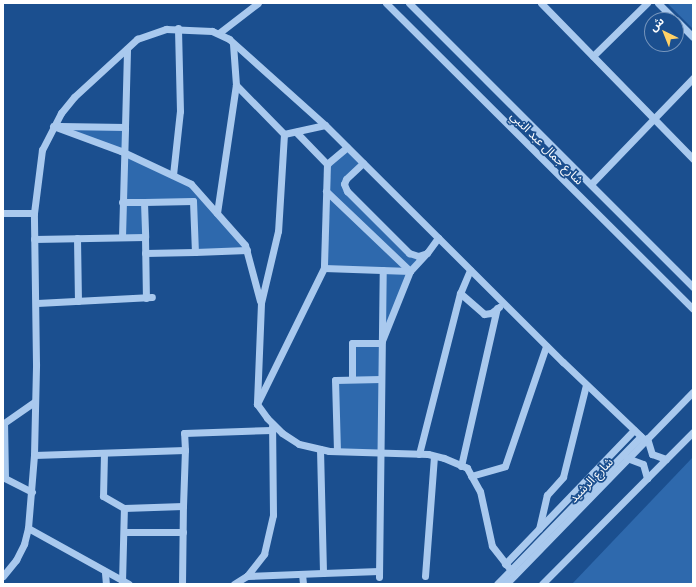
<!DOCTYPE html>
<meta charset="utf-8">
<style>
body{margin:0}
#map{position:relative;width:696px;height:587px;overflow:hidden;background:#1b4f8f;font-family:"IBM Plex Sans","Noto Sans Arabic",sans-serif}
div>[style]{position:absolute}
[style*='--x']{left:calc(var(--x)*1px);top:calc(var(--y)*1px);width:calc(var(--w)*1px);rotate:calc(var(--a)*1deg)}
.green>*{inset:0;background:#2e69ad}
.minor>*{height:7px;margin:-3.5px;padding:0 3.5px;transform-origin:3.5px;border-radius:3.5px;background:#a9c9ee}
span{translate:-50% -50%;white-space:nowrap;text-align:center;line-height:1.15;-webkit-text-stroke:3.5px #1b4f8f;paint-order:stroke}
.street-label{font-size:12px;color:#fff}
.frame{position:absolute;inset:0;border:4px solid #fff;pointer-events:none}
.north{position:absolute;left:644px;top:12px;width:40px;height:40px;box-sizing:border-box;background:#1b4f8f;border:1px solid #7695bc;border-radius:50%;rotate:317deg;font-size:11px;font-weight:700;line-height:16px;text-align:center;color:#fff}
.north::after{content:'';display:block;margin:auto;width:14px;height:18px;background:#ffd166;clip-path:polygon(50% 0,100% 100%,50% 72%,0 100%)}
</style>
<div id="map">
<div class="green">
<div style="clip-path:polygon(667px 3px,693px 3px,693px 29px)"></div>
<div style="clip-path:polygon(53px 126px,125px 127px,124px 152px,194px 187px,247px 250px,195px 252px,194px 201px,145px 202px,145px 237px,122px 237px,124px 152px)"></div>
<div style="clip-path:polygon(347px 147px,363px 163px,344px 184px,409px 253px,427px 253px,410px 271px,381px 343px,381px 452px,337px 451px,335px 380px,352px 379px,352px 343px,381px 343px,383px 270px,324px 268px,327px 164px)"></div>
<div style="clip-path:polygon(693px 457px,693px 584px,572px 584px)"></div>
</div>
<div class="minor">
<div style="--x:386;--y:3;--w:433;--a:44.9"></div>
<div style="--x:409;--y:3;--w:402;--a:45"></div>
<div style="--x:541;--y:3;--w:218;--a:45.7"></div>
<div style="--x:658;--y:3;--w:24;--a:45"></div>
<div style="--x:676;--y:20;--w:24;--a:45"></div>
<div style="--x:219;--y:33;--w:49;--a:-37.6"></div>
<div style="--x:233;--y:44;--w:41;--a:85.8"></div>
<div style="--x:236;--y:85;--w:69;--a:45.6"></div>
<div style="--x:284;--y:134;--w:42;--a:-12.4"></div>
<div style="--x:593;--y:56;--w:76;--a:-44.5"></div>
<div style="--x:53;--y:126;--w:72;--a:20.2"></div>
<div style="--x:121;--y:151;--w:77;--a:25.2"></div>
<div style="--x:191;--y:184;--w:81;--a:48.5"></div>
<div style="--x:245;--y:245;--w:58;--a:75"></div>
<div style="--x:60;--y:126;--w:65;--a:0.9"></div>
<div style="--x:125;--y:127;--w:78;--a:-88.5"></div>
<div style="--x:296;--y:132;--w:45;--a:45.9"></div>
<div style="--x:327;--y:164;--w:26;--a:-40"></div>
<div style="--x:284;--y:134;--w:97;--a:93.5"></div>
<div style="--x:278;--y:231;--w:74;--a:103.3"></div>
<div style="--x:261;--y:303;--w:101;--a:92.3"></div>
<div style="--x:257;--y:404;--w:152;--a:-63.8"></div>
<div style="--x:363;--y:163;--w:23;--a:137"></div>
<div style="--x:346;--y:179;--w:5;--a:112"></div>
<div style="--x:344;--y:184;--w:8;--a:67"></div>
<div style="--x:347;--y:191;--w:88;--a:45"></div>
<div style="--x:409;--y:253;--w:9;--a:18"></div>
<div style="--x:418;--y:256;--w:9;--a:-18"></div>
<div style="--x:427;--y:253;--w:19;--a:-54"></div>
<div style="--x:327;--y:164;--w:104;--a:91.7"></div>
<div style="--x:324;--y:268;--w:86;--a:2"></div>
<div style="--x:410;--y:271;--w:25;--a:-47"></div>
<div style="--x:173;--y:175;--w:64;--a:-83.8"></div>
<div style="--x:180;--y:111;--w:83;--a:-91.4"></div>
<div style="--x:591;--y:184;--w:147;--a:-46.1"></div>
<div style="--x:326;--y:191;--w:116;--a:43.6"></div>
<div style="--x:410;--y:271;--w:78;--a:111.9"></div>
<div style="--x:381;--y:343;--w:29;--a:180"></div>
<div style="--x:352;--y:343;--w:36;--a:90"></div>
<div style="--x:122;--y:202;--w:22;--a:0"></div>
<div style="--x:144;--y:202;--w:35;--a:88"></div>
<div style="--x:144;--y:202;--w:49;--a:-1.2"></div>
<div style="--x:193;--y:201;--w:51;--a:87.8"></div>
<div style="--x:195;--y:252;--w:50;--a:178.9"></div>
<div style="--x:3;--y:213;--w:31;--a:0"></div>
<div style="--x:217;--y:213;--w:129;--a:-81.6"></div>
<div style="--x:122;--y:237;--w:110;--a:-88.4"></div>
<div style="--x:77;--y:238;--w:63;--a:89.1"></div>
<div style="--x:34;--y:239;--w:111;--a:-1"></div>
<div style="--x:145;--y:237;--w:61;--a:89.1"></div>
<div style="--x:195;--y:252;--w:52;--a:-2.2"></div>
<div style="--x:470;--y:270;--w:25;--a:113"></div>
<div style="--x:460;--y:293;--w:32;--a:41"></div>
<div style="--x:484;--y:314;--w:7;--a:-8"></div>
<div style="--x:491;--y:313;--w:10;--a:-37"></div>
<div style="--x:37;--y:303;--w:115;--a:-3"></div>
<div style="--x:257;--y:404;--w:17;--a:54"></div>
<div style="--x:267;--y:418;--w:21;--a:45"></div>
<div style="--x:282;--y:433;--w:20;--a:33"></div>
<div style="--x:299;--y:444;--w:31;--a:13"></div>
<div style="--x:329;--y:451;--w:99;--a:1.7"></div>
<div style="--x:428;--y:454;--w:16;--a:14"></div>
<div style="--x:444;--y:458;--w:25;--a:23"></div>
<div style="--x:467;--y:468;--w:26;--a:61"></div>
<div style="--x:480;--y:491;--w:56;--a:77.7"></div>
<div style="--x:492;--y:546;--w:31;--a:52"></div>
<div style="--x:647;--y:438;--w:17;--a:73"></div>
<div style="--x:652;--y:454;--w:15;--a:20"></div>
<div style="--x:320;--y:449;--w:124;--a:88.6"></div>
<div style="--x:323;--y:573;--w:56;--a:-2"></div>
<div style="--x:337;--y:451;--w:71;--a:-91.6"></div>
<div style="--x:335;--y:380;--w:46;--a:-1.2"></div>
<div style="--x:104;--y:453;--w:43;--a:91.3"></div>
<div style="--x:103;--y:496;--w:24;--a:30"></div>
<div style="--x:124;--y:508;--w:59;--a:-1.9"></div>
<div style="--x:183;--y:506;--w:56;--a:-88"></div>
<div style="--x:419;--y:454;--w:166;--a:-75.7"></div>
<div style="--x:34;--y:455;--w:151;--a:-1.9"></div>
<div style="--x:185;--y:450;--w:17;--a:-93"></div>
<div style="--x:184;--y:433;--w:88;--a:-2"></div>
<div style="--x:627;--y:458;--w:17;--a:21"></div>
<div style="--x:643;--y:464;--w:15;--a:74"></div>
<div style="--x:461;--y:466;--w:162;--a:-77.2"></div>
<div style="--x:471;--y:476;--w:35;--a:-16"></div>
<div style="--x:505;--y:466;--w:127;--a:-71.1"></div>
<div style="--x:32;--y:492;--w:30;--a:-153"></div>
<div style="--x:5;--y:478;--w:55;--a:-91"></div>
<div style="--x:4;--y:423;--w:37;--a:-35"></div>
<div style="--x:28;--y:528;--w:115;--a:29"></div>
<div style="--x:539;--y:529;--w:35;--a:-77"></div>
<div style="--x:547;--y:495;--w:24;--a:-48"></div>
<div style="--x:563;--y:477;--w:95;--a:-76"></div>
<div style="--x:124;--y:532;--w:59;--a:0"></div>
<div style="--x:505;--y:564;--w:186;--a:-46.1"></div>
<div style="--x:105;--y:573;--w:11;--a:85"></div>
<div style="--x:302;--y:574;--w:10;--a:84"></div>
<div style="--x:3;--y:576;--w:21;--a:-51"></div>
<div style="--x:16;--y:560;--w:18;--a:-63"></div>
<div style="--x:24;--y:544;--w:16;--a:-76"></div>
<div style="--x:28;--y:528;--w:73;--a:-85.3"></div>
<div style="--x:34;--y:455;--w:91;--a:-88.7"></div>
<div style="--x:36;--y:364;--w:151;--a:-90.8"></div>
<div style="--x:34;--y:213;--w:64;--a:-82.8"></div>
<div style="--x:42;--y:150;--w:42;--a:-62.8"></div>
<div style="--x:61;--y:113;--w:21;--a:-51"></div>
<div style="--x:74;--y:97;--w:86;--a:-42.6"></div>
<div style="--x:137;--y:39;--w:31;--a:-19"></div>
<div style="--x:166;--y:29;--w:46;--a:2.5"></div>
<div style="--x:212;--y:31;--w:19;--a:25"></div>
<div style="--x:229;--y:39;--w:129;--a:41.9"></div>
<div style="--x:325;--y:125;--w:336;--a:44.9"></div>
<div style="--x:563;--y:362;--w:113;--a:43.6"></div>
<div style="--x:247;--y:576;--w:76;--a:-2.3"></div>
<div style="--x:425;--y:576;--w:120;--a:-85.7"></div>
<div style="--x:379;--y:577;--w:307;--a:-89.3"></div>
<div style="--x:122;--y:582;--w:74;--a:-88.5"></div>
<div style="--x:182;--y:584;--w:78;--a:-89.3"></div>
<div style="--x:234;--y:584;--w:15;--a:-32"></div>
<div style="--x:247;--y:576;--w:28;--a:-52"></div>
<div style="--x:264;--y:554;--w:40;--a:-77"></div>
<div style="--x:273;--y:515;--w:89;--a:-90.6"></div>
<div style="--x:497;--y:584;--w:206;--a:-45.8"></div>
<div style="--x:506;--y:584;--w:268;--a:-45.8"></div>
<div style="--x:542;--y:584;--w:214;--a:-45.2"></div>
</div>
<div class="street-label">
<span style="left:547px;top:148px;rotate:45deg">شارع جمال عبد النبي</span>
<span style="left:591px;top:480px;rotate:-46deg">شارع الرشيد</span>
</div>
<div class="frame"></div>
<div class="north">ش</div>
</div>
